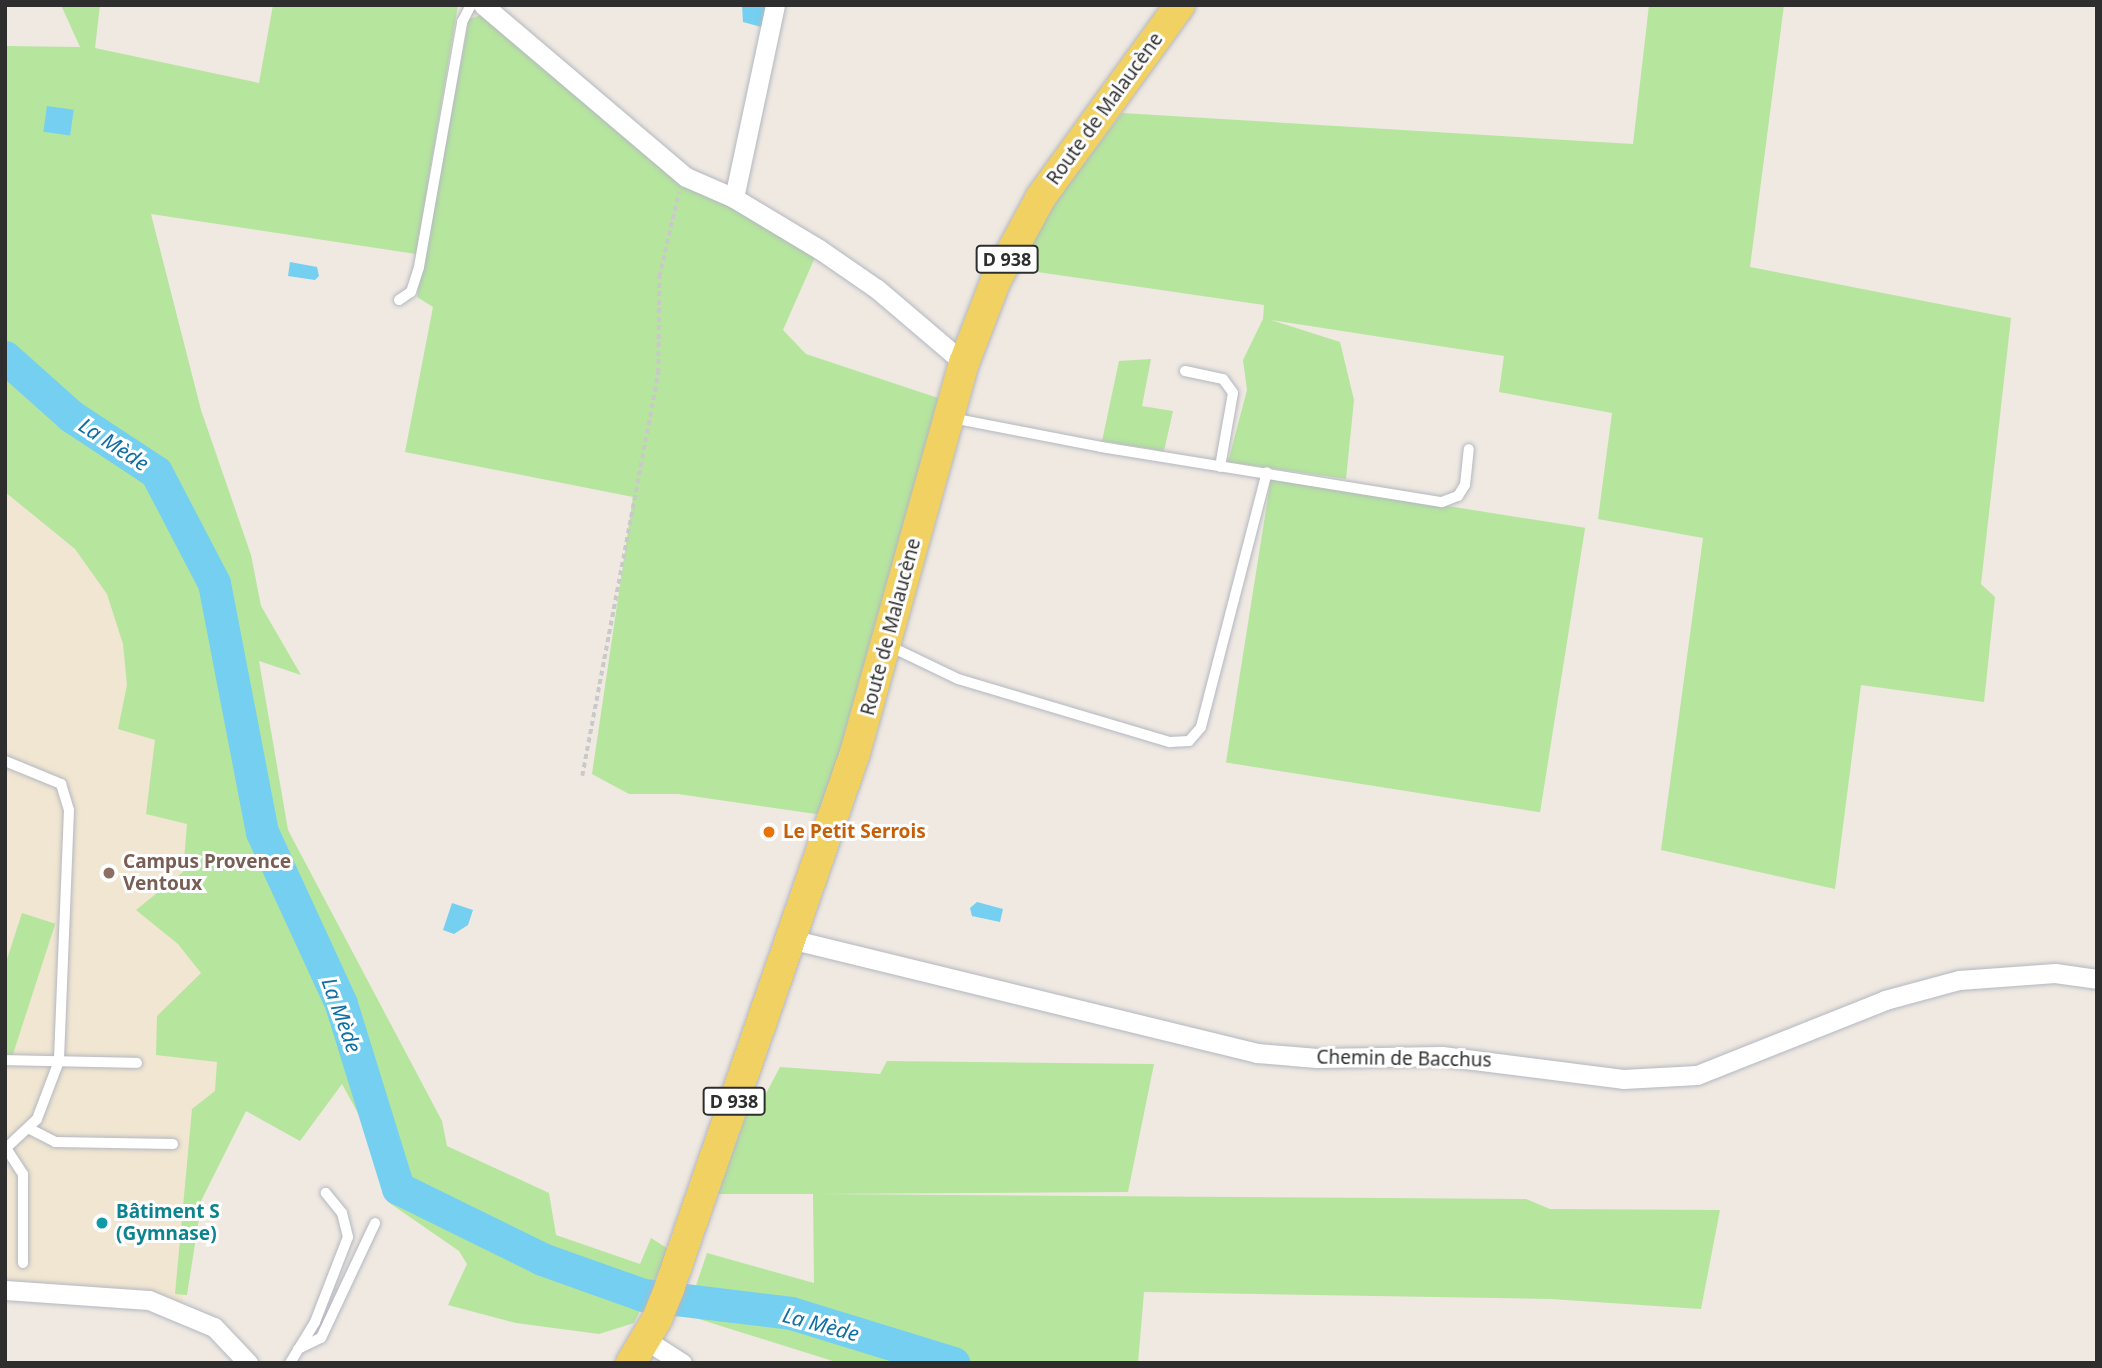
<!DOCTYPE html>
<meta charset="utf-8">
<style>
body{margin:0}
#map{position:relative;width:2102px;height:1368px;overflow:hidden;background:#efe9e1;font-family:"Noto Sans",sans-serif}
div>[style]{position:absolute}
[style*='--x']{left:calc(var(--x)*1px);top:calc(var(--y)*1px);width:calc(var(--w)*1px);rotate:calc(var(--a)*1deg)}
.education>*{inset:0;background:#f0e6d1}
.green>*{inset:0;background:#b6e59e;transform-origin:0 0}
.water>*{inset:0;background:#75cff0;transform-origin:0 0}
.river>*{height:33px;margin:-16.5px;padding:0 16.5px;transform-origin:16.5px;border-radius:16.5px;background:#75cff0}
.path>*{height:3.5px;margin-top:-1.75px;transform-origin:0;background:repeating-linear-gradient(90deg,#c9c9c9 0 5px,transparent 0 8.5px)}
.roads{filter:drop-shadow(0 0 2px #b4b7c1) drop-shadow(0 0 2px #b4b7c1)}
.service>*{height:10px;margin:-5px;padding:0 5px;transform-origin:5px;border-radius:5px;background:#fff}
.minor>*{height:19px;margin:-9.5px;padding:0 9.5px;transform-origin:9.5px;border-radius:9.5px;background:#fff}
.primary>*{height:30px;margin:-15px;padding:0 15px;transform-origin:15px;border-radius:15px;background:#f2d163}
.dots>*{width:19px;height:19px;translate:-50% -50%;box-sizing:border-box;border:4px solid #fff;border-radius:50%}
span{translate:-50% -50%;white-space:nowrap;text-align:center;line-height:1.15;-webkit-text-stroke:6px #fff;paint-order:stroke}
.shield-label span{padding:2px 5px;background:#fff;border:2px solid;border-radius:5px;-webkit-text-stroke-width:0}
.shield-label{font-size:18px;color:#2e2e2e;font-weight:700}
.street-label{font-size:19px;color:#2e2e2e}
.food-label{font-size:19px;color:#c56008;font-weight:700}
.left{translate:0 -50%;text-align:left}
.education-label{font-size:19px;color:#785e54;font-weight:700}
.culture-label{font-size:19px;color:#0d838f;font-weight:700}
.water-label{font-size:21px;color:#0d6fa3;font-style:italic}
.frame{position:absolute;inset:0;border:7px solid #2e2e2e;pointer-events:none}
</style>
<div id="map">
<div class="education">
<div style="clip-path:polygon(5px 492px,179px 635px,246px 1110px,202px 1199px,182px 1304px,148px 1292px,5px 1280px)"></div>
</div>
<div class="green">
<div style="clip-path:polygon(61px 5px,100px 5px,95px 48px,259px 83px,273px 5px,458px 5px,416px 254px,151px 214px,201px 410px,251px 555px,261px 606px,301px 675px,259px 661px,288px 830px,442px 1121px,447px 1146px,549px 1193px,556px 1235px,640px 1264px,651px 1238px,670px 1250px,634px 1323px,599px 1334px,516px 1323px,448px 1305px,467px 1264px,459px 1251px,391px 1204px,370px 1135px,342px 1084px,300px 1141px,246px 1111px,202px 1199px,187px 1295px,175px 1294px,192px 1109px,215px 1091px,217px 1062px,156px 1055px,157px 1016px,201px 973px,178px 944px,136px 910px,183px 872px,187px 824px,146px 814px,155px 740px,118px 729px,127px 685px,123px 644px,107px 594px,75px 549px,5px 492px,5px 46px,80px 47px)"></div>
<div style="clip-path:polygon(1649px 5px,1784px 5px,1750px 267px,2011px 318px,1981px 584px,1995px 597px,1984px 702px,1861px 685px,1835px 889px,1661px 850px,1703px 538px,1598px 519px,1612px 413px,1499px 392px,1504px 356px,1271px 320px,1340px 342px,1354px 400px,1346px 479px,1228px 462px,1247px 390px,1243px 360px,1263px 319px,1264px 305px,1017px 269px,1049px 210px,1122px 113px,1633px 144px)"></div>
<div style="clip-path:polygon(481px 15px,494px 20px,624px 137px,683px 183px,731px 204px,816px 255px,783px 330px,806px 354px,944px 400px,823px 815px,678px 794px,629px 794px,592px 774px,633px 497px,405px 452px,433px 307px,417px 297px,469px 19px)"></div>
<div style="clip-path:polygon(1151px 359px,1142px 406px,1173px 411px,1164px 451px,1102px 441px,1119px 361px)"></div>
<div style="left:1271px;top:478px;width:318px;height:288px;rotate:9deg"></div>
<div style="left:22px;top:913px;width:35px;height:143px;rotate:18deg"></div>
<div style="clip-path:polygon(887px 1061px,1154px 1064px,1128px 1192px,816px 1194px,1526px 1199px,1550px 1209px,1720px 1210px,1701px 1309px,1551px 1299px,1144px 1292px,1138px 1363px,839px 1363px,686px 1315px,707px 1253px,814px 1283px,813px 1194px,718px 1194px,751px 1101px,762px 1101px,780px 1067px,880px 1074px)"></div>
</div>
<div class="water">
<div style="clip-path:polygon(742px 5px,771px 5px,765px 28px,743px 22px)"></div>
<div style="left:47px;top:106px;width:27px;height:26px;rotate:8deg"></div>
<div style="clip-path:polygon(290px 262px,317px 267px,319px 276px,315px 280px,288px 276px)"></div>
<div style="clip-path:polygon(977px 902px,1003px 909px,1000px 922px,972px 916px,970px 908px)"></div>
<div style="clip-path:polygon(452px 903px,473px 910px,468px 925px,454px 934px,443px 930px)"></div>
</div>
<div class="river">
<div style="--x:5;--y:357;--w:89;--a:41.8"></div>
<div style="--x:71;--y:416;--w:102;--a:33.4"></div>
<div style="--x:156;--y:472;--w:125;--a:62.4"></div>
<div style="--x:214;--y:583;--w:254;--a:79.1"></div>
<div style="--x:262;--y:832;--w:189;--a:65.3"></div>
<div style="--x:341;--y:1004;--w:193;--a:72.8"></div>
<div style="--x:398;--y:1188;--w:161;--a:26.2"></div>
<div style="--x:542;--y:1259;--w:107;--a:19.6"></div>
<div style="--x:643;--y:1295;--w:149;--a:6.9"></div>
<div style="--x:791;--y:1313;--w:170;--a:17.1"></div>
</div>
<div class="path">
<div style="--x:582;--y:776;--w:410;--a:-79.3"></div>
<div style="--x:658;--y:373;--w:96;--a:-89.4"></div>
<div style="--x:659;--y:277;--w:87;--a:-76.8"></div>
</div>
<div class="roads">
<div class="service">
<div style="--x:399;--y:300;--w:14;--a:-34"></div>
<div style="--x:411;--y:292;--w:26;--a:-72"></div>
<div style="--x:419;--y:267;--w:249;--a:-80"></div>
<div style="--x:462;--y:22;--w:19;--a:-62"></div>
<div style="--x:1185;--y:371;--w:39;--a:12"></div>
<div style="--x:1223;--y:379;--w:17;--a:54"></div>
<div style="--x:1233;--y:393;--w:75;--a:100"></div>
<div style="--x:952;--y:418;--w:152;--a:11"></div>
<div style="--x:1101;--y:447;--w:345;--a:9.2"></div>
<div style="--x:1442;--y:502;--w:17;--a:-21"></div>
<div style="--x:1458;--y:496;--w:13;--a:-58"></div>
<div style="--x:1465;--y:485;--w:36;--a:-84"></div>
<div style="--x:887;--y:645;--w:79;--a:25.6"></div>
<div style="--x:958;--y:679;--w:221;--a:16.6"></div>
<div style="--x:1170;--y:742;--w:19;--a:-3"></div>
<div style="--x:1189;--y:741;--w:18;--a:-49"></div>
<div style="--x:1201;--y:727;--w:263;--a:-75.5"></div>
<div style="--x:5;--y:761;--w:61;--a:22.3"></div>
<div style="--x:61;--y:784;--w:27;--a:73"></div>
<div style="--x:69;--y:810;--w:251;--a:92.3"></div>
<div style="--x:59;--y:1061;--w:62;--a:110.8"></div>
<div style="--x:37;--y:1119;--w:44;--a:136.8"></div>
<div style="--x:5;--y:1060;--w:132;--a:1.3"></div>
<div style="--x:30;--y:1129;--w:28;--a:27"></div>
<div style="--x:55;--y:1142;--w:118;--a:1"></div>
<div style="--x:6;--y:1148;--w:31;--a:57"></div>
<div style="--x:23;--y:1174;--w:89;--a:90"></div>
<div style="--x:298;--y:1349;--w:25;--a:-26"></div>
<div style="--x:321;--y:1338;--w:127;--a:-64.8"></div>
<div style="--x:290;--y:1363;--w:48;--a:-58.6"></div>
<div style="--x:315;--y:1322;--w:91;--a:-68.8"></div>
<div style="--x:348;--y:1237;--w:25;--a:-104"></div>
<div style="--x:342;--y:1213;--w:26;--a:-129"></div>
</div>
<div class="minor">
<div style="--x:483;--y:5;--w:266;--a:40.3"></div>
<div style="--x:686;--y:177;--w:52;--a:23.6"></div>
<div style="--x:734;--y:198;--w:99;--a:31"></div>
<div style="--x:819;--y:249;--w:70;--a:34.6"></div>
<div style="--x:877;--y:289;--w:114;--a:40.4"></div>
<div style="--x:734;--y:198;--w:197;--a:-78"></div>
<div style="--x:790;--y:939;--w:481;--a:13.7"></div>
<div style="--x:1257;--y:1053;--w:60;--a:4.8"></div>
<div style="--x:1317;--y:1058;--w:125;--a:-0.9"></div>
<div style="--x:1442;--y:1056;--w:182;--a:7.2"></div>
<div style="--x:1623;--y:1079;--w:74;--a:-3.1"></div>
<div style="--x:1697;--y:1075;--w:202;--a:-21.7"></div>
<div style="--x:1885;--y:1000;--w:77;--a:-15.1"></div>
<div style="--x:1959;--y:980;--w:96;--a:-4.2"></div>
<div style="--x:2055;--y:973;--w:42;--a:8.1"></div>
<div style="--x:5;--y:1290;--w:144;--a:4"></div>
<div style="--x:149;--y:1300;--w:70;--a:22.6"></div>
<div style="--x:214;--y:1327;--w:50;--a:46.6"></div>
<div style="--x:646;--y:1340;--w:43;--a:32.6"></div>
</div>
<div class="primary">
<div style="--x:631;--y:1363;--w:51;--a:-59.4"></div>
<div style="--x:657;--y:1319;--w:35;--a:-68"></div>
<div style="--x:670;--y:1286;--w:564;--a:-70.86"></div>
<div style="--x:855;--y:753;--w:405;--a:-74.4"></div>
<div style="--x:964;--y:363;--w:89;--a:-68.9"></div>
<div style="--x:996;--y:280;--w:94;--a:-61.5"></div>
<div style="--x:1041;--y:197;--w:237;--a:-54.1"></div>
</div>
</div>
<div class="dots">
<div style="left:769px;top:832px;background:#e8710a"></div>
<div style="left:109px;top:873px;background:#8d6e63"></div>
<div style="left:102px;top:1223px;background:#0f9aa8"></div>
</div>
<div class="shield-label">
<span style="left:1007px;top:259px">D 938</span>
<span style="left:734px;top:1101px">D 938</span>
</div>
<div class="street-label">
<span style="left:1105px;top:109px;rotate:-54deg">Route de Malaucène</span>
<span style="left:891px;top:627px;rotate:-75deg">Route de Malaucène</span>
<span style="left:1404px;top:1059px;rotate:1deg">Chemin de Bacchus</span>
</div>
<div class="food-label">
<span class="left" style="left:783px;top:832px">Le Petit Serrois</span>
</div>
<div class="education-label">
<span class="left" style="left:123px;top:873px">Campus Provence<br>Ventoux</span>
</div>
<div class="culture-label">
<span class="left" style="left:116px;top:1223px">Bâtiment S<br>(Gymnase)</span>
</div>
<div class="water-label">
<span style="left:114px;top:444px;rotate:33deg">La Mède</span>
<span style="left:342px;top:1015px;rotate:70deg">La Mède</span>
<span style="left:821px;top:1324px;rotate:15deg">La Mède</span>
</div>
<div class="frame"></div>
</div>
